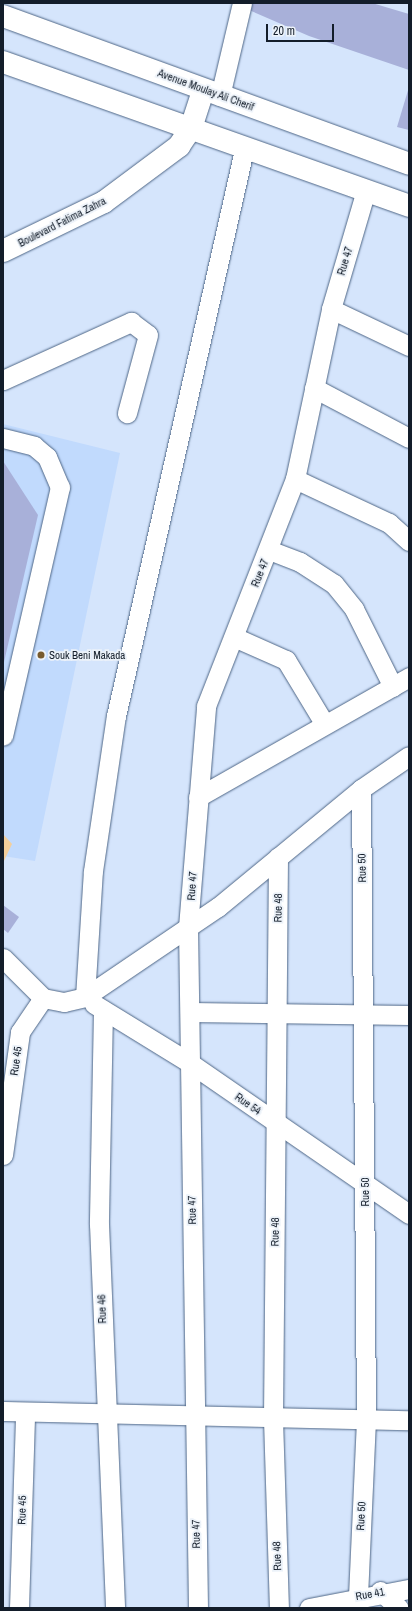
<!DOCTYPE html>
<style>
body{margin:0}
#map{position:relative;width:412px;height:1611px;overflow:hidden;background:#d5e5fc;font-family:"Archivo Narrow",sans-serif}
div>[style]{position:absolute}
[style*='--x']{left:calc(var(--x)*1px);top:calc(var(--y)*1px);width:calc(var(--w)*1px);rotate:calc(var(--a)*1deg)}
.built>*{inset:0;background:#c1dafd}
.green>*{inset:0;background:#f3cf9c}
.building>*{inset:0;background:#a8b0d9}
.roads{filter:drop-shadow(0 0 1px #4e6686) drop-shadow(0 0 1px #4e6686)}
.minor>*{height:19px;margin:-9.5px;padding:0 9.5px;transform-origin:9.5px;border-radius:9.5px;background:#fff}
.tertiary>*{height:22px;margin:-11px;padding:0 11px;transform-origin:11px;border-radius:11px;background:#fff}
.secondary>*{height:22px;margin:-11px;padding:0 11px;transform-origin:11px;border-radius:11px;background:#fff}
.dots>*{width:11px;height:11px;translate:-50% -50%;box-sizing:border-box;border:2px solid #ecf2f9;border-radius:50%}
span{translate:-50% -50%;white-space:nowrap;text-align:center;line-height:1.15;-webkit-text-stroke:3.5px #ecf2f9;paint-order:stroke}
.street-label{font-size:11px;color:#131d2a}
.poi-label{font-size:11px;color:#131d2a}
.left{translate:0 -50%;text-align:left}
.frame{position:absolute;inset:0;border:4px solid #131d2a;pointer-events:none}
.scale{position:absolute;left:266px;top:24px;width:68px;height:18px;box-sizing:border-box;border:2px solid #131d2a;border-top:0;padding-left:5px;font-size:12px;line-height:14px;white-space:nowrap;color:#131d2a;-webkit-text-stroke:3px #ecf2f9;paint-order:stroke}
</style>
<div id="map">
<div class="built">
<div style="clip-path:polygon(3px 424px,120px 453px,35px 861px,3px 856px)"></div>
</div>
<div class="green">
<div style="clip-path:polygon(3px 834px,12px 844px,3px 863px)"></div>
</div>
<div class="building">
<div style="clip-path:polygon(251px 3px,372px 3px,409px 14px,409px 70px,309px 36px,249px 10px)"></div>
<div style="clip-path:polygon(409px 87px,409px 130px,397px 127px)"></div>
<div style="clip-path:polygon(3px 461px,38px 515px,4px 662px,3px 662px)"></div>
<div style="clip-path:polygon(3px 905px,19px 917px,8px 933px,3px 929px)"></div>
</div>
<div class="roads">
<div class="minor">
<div style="--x:220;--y:96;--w:96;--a:-76.7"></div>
<div style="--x:331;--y:309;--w:86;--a:25.4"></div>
<div style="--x:3;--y:380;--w:141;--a:-24.4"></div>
<div style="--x:131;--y:322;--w:21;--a:37"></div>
<div style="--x:148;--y:335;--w:81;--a:105.1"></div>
<div style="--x:314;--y:388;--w:107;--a:27.8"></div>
<div style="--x:3;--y:438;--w:32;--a:14"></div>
<div style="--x:34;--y:446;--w:17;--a:40"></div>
<div style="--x:47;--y:457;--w:33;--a:67"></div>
<div style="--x:60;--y:487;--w:255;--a:102.9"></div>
<div style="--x:295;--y:479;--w:104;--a:25.1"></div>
<div style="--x:389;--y:523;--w:27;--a:42"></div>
<div style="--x:269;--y:550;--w:33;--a:21"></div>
<div style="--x:300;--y:562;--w:40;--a:32.9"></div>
<div style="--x:334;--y:584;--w:32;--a:51"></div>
<div style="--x:354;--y:609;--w:87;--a:63.4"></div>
<div style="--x:234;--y:637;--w:57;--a:23.9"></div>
<div style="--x:286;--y:660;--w:74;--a:58.9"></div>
<div style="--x:198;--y:797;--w:243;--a:-29.6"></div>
<div style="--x:278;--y:857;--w:562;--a:90.51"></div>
<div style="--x:273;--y:1419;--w:189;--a:88.2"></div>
<div style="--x:3;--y:958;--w:57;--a:45"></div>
<div style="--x:43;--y:998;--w:21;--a:11"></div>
<div style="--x:64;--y:1002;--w:22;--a:-13"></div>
<div style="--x:85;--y:997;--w:161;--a:-34.1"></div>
<div style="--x:218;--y:907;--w:185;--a:-39.5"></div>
<div style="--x:361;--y:789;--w:58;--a:-34.5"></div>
<div style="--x:85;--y:997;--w:126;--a:-86.4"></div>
<div style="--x:93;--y:871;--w:157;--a:-81.6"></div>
<div style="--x:116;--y:716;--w:580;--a:-77.26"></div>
<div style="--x:94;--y:1004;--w:113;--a:31.6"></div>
<div style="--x:190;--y:1063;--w:266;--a:34.6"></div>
<div style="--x:103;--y:1010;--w:214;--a:91.1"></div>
<div style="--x:99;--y:1224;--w:384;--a:87.6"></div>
<div style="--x:190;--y:1012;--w:219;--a:0.8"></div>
<div style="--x:3;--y:1155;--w:124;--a:-82.1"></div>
<div style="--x:20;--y:1032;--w:41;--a:-55.9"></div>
<div style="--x:3;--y:1411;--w:406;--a:1.3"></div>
<div style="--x:380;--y:1591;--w:25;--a:42"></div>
<div style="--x:358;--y:1596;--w:177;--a:-87.4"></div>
<div style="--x:366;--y:1419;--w:630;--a:-90.45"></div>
<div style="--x:19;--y:1608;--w:196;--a:-88.2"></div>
<div style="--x:198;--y:1608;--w:681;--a:-90.84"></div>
<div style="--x:188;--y:927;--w:222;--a:-85.3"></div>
<div style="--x:206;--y:706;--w:244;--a:-68.6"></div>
<div style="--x:295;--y:479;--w:174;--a:-78"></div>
<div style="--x:331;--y:309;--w:124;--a:-73.6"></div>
<div style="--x:309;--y:1608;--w:102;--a:-10.8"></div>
</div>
<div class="tertiary">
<div style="--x:3;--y:251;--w:112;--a:-25.9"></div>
<div style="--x:104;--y:202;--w:94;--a:-36.7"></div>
<div style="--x:179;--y:146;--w:22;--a:-56"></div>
<div style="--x:191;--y:128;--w:40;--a:-72"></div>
</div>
<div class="secondary">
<div style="--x:3;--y:16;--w:432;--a:20"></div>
<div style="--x:3;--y:62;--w:431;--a:19.5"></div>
</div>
</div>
<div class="dots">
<div style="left:41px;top:655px;background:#785b2e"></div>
</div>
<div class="street-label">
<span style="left:206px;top:90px;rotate:20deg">Avenue Moulay Ali Cherif</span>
<span style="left:62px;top:222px;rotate:-27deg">Boulevard Fatima Zahra</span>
<span style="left:345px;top:261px;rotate:-73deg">Rue 47</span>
<span style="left:260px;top:573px;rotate:-68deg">Rue 47</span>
<span style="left:362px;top:868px;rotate:-91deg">Rue 50</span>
<span style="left:192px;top:886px;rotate:-86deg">Rue 47</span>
<span style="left:278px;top:908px;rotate:-89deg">Rue 48</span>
<span style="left:16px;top:1061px;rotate:-82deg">Rue 45</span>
<span style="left:248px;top:1104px;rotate:35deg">Rue 54</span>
<span style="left:365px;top:1192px;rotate:-90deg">Rue 50</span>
<span style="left:192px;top:1210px;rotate:-91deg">Rue 47</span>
<span style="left:275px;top:1232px;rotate:-89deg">Rue 48</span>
<span style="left:102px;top:1309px;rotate:-92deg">Rue 46</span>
<span style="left:22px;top:1510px;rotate:-88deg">Rue 45</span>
<span style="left:361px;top:1516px;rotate:-87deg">Rue 50</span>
<span style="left:196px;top:1534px;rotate:-91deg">Rue 47</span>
<span style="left:277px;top:1556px;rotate:-92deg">Rue 48</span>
<span style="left:370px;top:1594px;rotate:-10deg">Rue 41</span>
</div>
<div class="poi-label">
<span class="left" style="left:49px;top:655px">Souk Beni Makada</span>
</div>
<div class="frame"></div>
<div class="scale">20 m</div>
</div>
